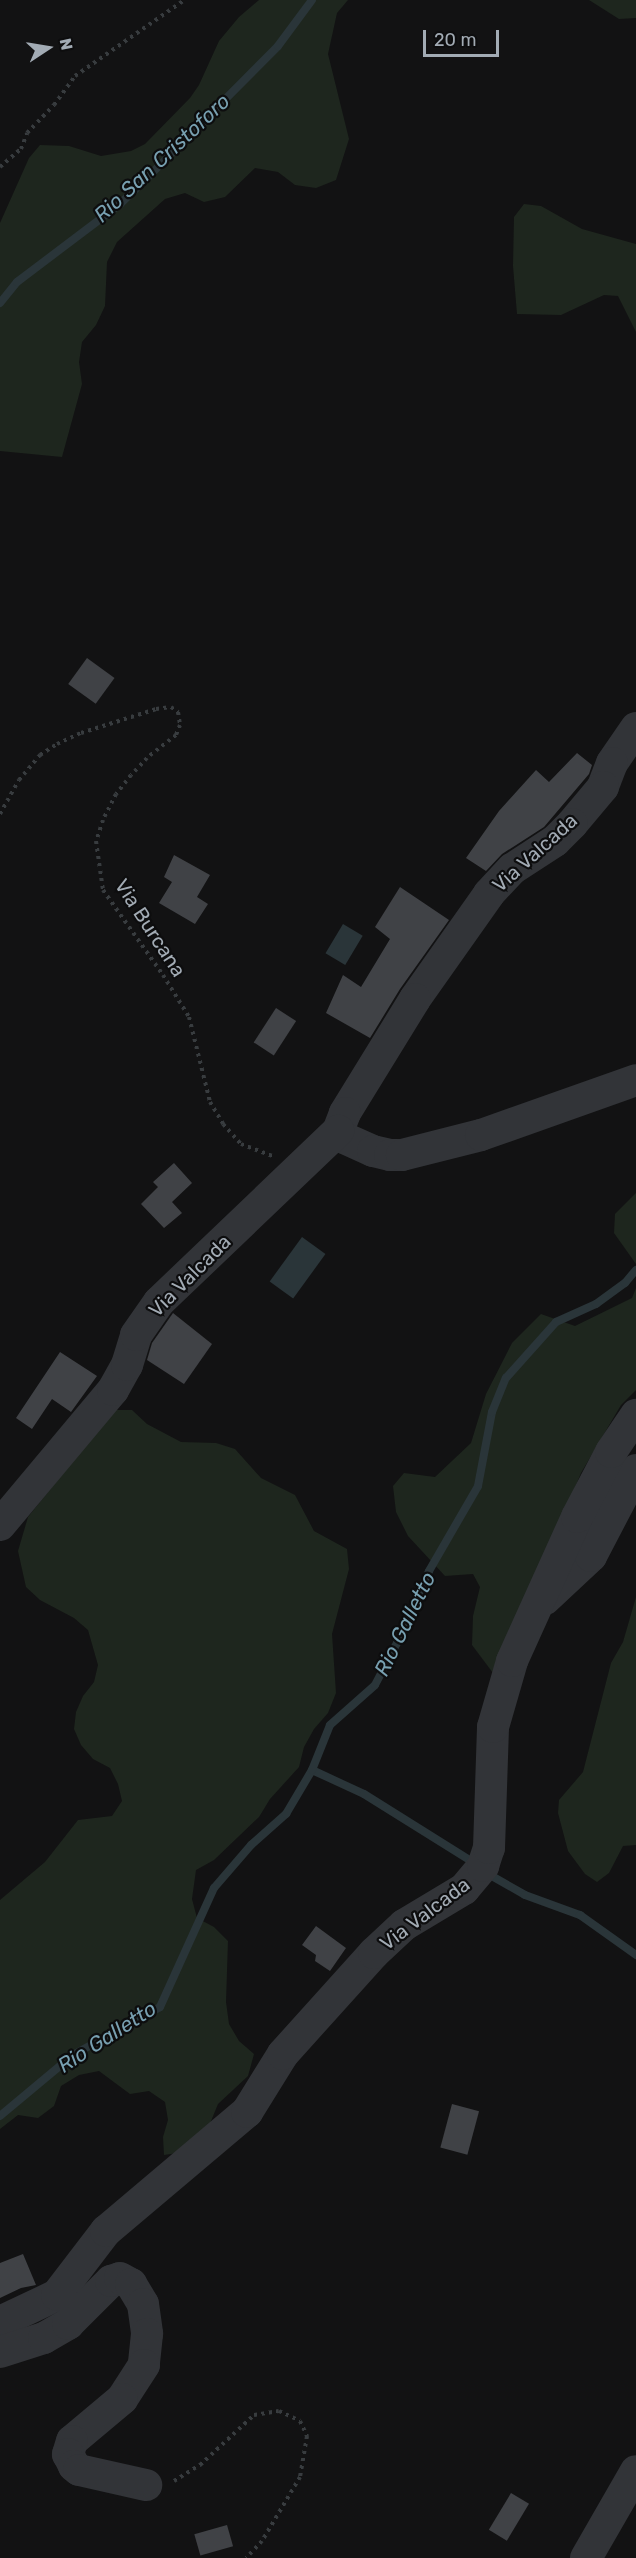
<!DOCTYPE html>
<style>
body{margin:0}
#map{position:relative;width:636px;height:2558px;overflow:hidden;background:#121213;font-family:Rubik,sans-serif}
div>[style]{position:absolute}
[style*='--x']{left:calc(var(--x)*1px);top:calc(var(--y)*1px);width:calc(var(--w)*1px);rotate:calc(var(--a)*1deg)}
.green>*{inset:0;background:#1e261e}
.water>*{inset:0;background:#2a3539;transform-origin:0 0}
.stream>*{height:8px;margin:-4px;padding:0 4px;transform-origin:4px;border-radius:4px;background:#2a3539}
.building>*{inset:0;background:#404246;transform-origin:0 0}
.path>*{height:4px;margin-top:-2px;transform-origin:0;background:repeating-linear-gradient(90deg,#383c3f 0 3px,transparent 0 7.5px)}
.minor>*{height:32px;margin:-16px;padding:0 16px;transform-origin:16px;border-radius:16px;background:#323438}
span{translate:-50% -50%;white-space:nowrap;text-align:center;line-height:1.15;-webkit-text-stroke:4.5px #0d0d0e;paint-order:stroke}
.street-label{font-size:20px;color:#a2abb4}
.water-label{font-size:21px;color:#78a0b1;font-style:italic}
.north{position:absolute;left:18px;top:18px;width:60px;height:60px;-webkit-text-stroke:4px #0d0d0e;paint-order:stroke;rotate:78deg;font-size:16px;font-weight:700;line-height:24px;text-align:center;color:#a2abb4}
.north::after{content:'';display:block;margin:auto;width:21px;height:27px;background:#a2abb4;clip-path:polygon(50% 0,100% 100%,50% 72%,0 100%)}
.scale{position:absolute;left:423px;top:30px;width:76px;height:27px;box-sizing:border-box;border:3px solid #a2abb4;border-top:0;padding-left:8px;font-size:18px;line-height:21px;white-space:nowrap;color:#a2abb4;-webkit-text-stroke:4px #0d0d0e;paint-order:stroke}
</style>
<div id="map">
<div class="green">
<div style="clip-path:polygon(259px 0,348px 0,337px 13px,328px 54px,349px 139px,336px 180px,316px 188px,295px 185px,278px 172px,255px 168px,225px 197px,204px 202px,185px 193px,165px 199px,117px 242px,107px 262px,105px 306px,96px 325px,82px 342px,79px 362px,82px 384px,62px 457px,0 451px,0 223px,29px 158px,40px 145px,69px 146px,101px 156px,131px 151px,145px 144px,190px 98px,199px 85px,219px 41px,239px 17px)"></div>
<div style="clip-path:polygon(589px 0,636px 0,636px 18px,619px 19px)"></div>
<div style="clip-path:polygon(524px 204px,541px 206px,582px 229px,636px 244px,636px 332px,618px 296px,604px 295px,561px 315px,517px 314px,513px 266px,514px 217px)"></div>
<div style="clip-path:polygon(636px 1193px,636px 1264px,614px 1233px,615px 1214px)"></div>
<div style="clip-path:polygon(636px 1288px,636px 1390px,621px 1405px,581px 1473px,496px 1677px,472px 1645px,473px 1616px,480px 1587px,473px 1574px,445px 1576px,408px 1536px,396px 1512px,393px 1486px,404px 1473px,435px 1477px,471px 1443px,486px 1394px,512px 1343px,541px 1314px,575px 1326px,632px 1298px)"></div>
<div style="clip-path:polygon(114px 1410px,132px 1410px,147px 1424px,181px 1442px,216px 1443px,235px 1449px,261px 1478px,295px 1495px,314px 1531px,347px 1549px,349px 1569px,332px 1634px,336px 1693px,328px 1713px,314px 1729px,304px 1747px,299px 1767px,270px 1799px,259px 1817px,214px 1860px,196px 1870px,192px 1899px,197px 1918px,214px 1927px,228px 1941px,226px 2002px,229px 2024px,239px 2041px,254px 2054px,248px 2076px,218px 2104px,202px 2143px,184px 2152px,164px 2155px,163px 2137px,168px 2120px,165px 2102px,149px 2091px,130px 2094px,99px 2071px,79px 2075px,61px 2086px,54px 2106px,38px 2118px,18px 2115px,0 2129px,0 1900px,45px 1862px,78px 1820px,112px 1816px,122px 1801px,118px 1784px,110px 1768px,93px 1759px,81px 1745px,74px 1729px,76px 1712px,83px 1696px,94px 1682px,98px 1665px,88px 1630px,74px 1618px,40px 1600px,26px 1587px,18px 1551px,28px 1517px)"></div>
<div style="clip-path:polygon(636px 1597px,636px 1845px,623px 1846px,609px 1873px,597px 1882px,585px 1874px,568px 1851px,558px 1813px,559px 1800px,583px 1772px,611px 1663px,623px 1642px)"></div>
</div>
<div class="water">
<div style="left:343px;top:924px;width:23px;height:34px;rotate:31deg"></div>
<div style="left:302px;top:1237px;width:29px;height:55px;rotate:36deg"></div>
</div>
<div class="stream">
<div style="--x:0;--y:303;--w:27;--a:-51"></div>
<div style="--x:17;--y:282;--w:129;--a:-37.1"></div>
<div style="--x:120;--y:204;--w:36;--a:-44"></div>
<div style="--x:146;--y:179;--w:187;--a:-45.2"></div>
<div style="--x:278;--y:46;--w:57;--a:-53.5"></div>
<div style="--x:312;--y:1770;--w:57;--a:24.8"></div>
<div style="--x:364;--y:1794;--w:128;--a:32"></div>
<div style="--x:490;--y:1875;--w:40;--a:29.7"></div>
<div style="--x:525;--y:1895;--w:59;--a:20"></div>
<div style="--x:580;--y:1915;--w:69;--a:35.5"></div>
<div style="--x:0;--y:2116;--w:95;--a:-39.9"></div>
<div style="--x:73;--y:2055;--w:99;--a:-28.9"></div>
<div style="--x:160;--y:2007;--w:131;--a:-65.6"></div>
<div style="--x:214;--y:1888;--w:57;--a:-49.3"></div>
<div style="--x:251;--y:1845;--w:47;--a:-41.5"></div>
<div style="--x:286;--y:1814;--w:51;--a:-59.4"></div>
<div style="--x:312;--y:1770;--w:48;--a:-68.2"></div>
<div style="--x:330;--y:1725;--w:60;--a:-41.6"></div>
<div style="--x:375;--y:1685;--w:47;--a:-62.4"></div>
<div style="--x:397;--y:1643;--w:79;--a:-66"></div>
<div style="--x:429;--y:1571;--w:98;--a:-60"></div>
<div style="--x:478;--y:1486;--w:75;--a:-79.3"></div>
<div style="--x:492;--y:1412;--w:37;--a:-68"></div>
<div style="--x:506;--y:1378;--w:75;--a:-48.2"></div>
<div style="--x:556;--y:1322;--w:44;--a:-24.2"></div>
<div style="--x:596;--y:1304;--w:36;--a:-36"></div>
<div style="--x:625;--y:1283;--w:17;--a:-50"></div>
</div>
<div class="building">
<div style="left:87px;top:658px;width:34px;height:32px;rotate:36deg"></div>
<div style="clip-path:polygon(577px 753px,592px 765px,589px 774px,544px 827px,502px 854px,486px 871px,466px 858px,499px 811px,536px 770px,549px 782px)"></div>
<div style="clip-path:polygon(174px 855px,210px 875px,197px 897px,208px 904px,195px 924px,159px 903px,172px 882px,164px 877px)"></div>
<div style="clip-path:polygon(400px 887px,449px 920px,400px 989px,370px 1038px,326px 1013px,343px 975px,361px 987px,390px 939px,375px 927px)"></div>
<div style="left:276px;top:1008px;width:24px;height:41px;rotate:33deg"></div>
<div style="clip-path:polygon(174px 1163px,192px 1183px,172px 1202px,182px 1213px,164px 1228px,141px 1204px,158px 1187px,153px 1182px)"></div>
<div style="clip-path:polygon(173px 1313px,212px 1344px,184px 1384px,147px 1360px,152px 1343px)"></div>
<div style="clip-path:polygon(60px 1352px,97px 1376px,71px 1412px,52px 1399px,32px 1429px,16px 1418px)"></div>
<div style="clip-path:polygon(316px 1926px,346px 1948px,330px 1971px,315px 1961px,316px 1955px,302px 1945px)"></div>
<div style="left:452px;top:2104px;width:28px;height:45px;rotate:15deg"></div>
<div style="clip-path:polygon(23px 2254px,36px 2285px,21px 2288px,0 2298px,0 2263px)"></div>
<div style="left:511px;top:2493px;width:21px;height:43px;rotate:31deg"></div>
<div style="left:227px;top:2525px;width:22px;height:34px;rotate:74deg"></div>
</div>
<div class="path">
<div style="--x:0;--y:167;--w:28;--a:-41"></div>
<div style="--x:21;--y:149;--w:17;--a:-69"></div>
<div style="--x:27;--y:133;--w:39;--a:-46"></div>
<div style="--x:54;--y:105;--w:36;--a:-54"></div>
<div style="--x:75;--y:76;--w:131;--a:-34.8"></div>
<div style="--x:0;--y:814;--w:39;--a:-61"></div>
<div style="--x:19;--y:780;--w:33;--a:-50"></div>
<div style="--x:40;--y:755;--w:20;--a:-33"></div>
<div style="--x:57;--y:744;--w:26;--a:-25"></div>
<div style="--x:81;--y:733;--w:79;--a:-17.7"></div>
<div style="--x:156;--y:709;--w:15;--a:-8"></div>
<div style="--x:171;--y:707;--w:9;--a:36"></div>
<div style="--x:178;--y:712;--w:13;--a:81"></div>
<div style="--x:180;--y:725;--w:11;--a:112"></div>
<div style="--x:176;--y:735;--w:37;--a:142"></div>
<div style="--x:147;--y:758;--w:23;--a:133"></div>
<div style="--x:131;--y:775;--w:24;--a:128"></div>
<div style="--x:116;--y:794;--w:29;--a:117"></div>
<div style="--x:103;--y:820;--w:22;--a:108"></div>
<div style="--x:96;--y:841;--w:49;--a:81.9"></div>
<div style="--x:103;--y:890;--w:104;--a:54.8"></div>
<div style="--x:163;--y:975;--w:49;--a:58.2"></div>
<div style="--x:189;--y:1017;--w:88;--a:76.1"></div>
<div style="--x:210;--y:1102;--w:26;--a:59"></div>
<div style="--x:223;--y:1124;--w:27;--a:48"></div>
<div style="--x:241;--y:1144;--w:34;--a:21"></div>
<div style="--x:174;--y:2481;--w:31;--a:-32"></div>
<div style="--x:200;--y:2465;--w:74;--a:-42.8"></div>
<div style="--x:254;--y:2415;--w:25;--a:-9"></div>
<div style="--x:279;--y:2411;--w:23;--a:25"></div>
<div style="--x:300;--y:2421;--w:17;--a:65"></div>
<div style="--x:307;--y:2436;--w:42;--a:99.7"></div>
<div style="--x:300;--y:2477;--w:74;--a:120.7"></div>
<div style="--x:262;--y:2541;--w:23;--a:133"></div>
</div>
<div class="minor">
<div style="--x:636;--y:728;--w:42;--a:124.4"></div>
<div style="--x:612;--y:763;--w:26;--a:111"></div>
<div style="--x:603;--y:787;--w:48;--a:130"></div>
<div style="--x:572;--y:824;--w:24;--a:135"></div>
<div style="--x:555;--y:841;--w:51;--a:146.9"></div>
<div style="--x:512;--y:869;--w:34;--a:133"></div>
<div style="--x:489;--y:894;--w:128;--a:125.2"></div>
<div style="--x:415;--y:999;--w:134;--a:121.6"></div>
<div style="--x:345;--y:1113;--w:19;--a:111"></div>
<div style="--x:338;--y:1131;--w:9;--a:49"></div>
<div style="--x:344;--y:1138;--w:32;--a:24"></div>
<div style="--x:373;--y:1151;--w:17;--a:13"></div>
<div style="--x:390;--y:1155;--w:12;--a:0"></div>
<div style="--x:402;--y:1155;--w:81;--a:-14.2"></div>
<div style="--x:481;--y:1135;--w:164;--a:-19.5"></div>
<div style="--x:0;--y:1525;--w:176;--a:-50.1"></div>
<div style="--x:113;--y:1390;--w:29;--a:-61"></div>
<div style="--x:127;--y:1365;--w:31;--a:-73"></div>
<div style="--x:136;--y:1335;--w:40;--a:-55.1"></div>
<div style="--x:159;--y:1302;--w:248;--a:-43.7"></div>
<div style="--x:545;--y:1599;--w:63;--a:-43.1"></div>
<div style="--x:591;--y:1556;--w:97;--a:-62.4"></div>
<div style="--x:0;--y:2322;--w:63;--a:-25.3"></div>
<div style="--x:57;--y:2295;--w:81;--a:-52.6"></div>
<div style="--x:106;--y:2231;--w:185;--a:-40.2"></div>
<div style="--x:247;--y:2112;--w:68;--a:-58.2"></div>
<div style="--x:283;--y:2054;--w:136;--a:-48"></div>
<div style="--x:374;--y:1953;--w:41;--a:-43"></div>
<div style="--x:404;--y:1925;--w:70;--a:-31"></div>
<div style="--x:464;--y:1889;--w:30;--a:-50"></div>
<div style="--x:483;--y:1866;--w:19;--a:-72"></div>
<div style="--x:489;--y:1848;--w:121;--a:-88.1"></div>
<div style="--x:493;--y:1727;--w:69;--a:-73.9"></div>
<div style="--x:512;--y:1661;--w:158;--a:-65.7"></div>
<div style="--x:577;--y:1517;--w:73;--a:-62.4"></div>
<div style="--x:611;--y:1452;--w:45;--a:-56"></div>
<div style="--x:0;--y:2352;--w:46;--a:-17.7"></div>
<div style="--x:44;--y:2338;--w:28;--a:-30"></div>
<div style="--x:68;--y:2324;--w:61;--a:-45"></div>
<div style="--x:111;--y:2281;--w:9;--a:-18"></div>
<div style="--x:120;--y:2278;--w:13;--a:29"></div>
<div style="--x:131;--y:2284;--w:23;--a:59"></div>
<div style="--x:143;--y:2304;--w:30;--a:82"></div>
<div style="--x:147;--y:2334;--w:31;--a:96"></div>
<div style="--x:144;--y:2365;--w:40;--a:122.9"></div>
<div style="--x:122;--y:2399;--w:65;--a:140"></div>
<div style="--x:72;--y:2441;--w:14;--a:107"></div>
<div style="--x:68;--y:2454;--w:13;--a:63"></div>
<div style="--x:74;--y:2466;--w:6;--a:39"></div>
<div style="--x:79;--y:2470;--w:69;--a:12.6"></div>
<div style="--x:586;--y:2558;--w:100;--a:-60.1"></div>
</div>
<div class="street-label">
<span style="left:535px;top:853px;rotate:-42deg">Via Valcada</span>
<span style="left:150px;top:928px;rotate:57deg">Via Burcana</span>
<span style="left:190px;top:1276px;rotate:-45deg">Via Valcada</span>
<span style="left:425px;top:1914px;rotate:-37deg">Via Valcada</span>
</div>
<div class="water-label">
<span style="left:162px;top:158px;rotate:-43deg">Rio San Cristoforo</span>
<span style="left:405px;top:1624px;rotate:-64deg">Rio Galletto</span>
<span style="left:107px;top:2037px;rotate:-33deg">Rio Galletto</span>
</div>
<div class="north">N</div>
<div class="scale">20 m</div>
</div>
